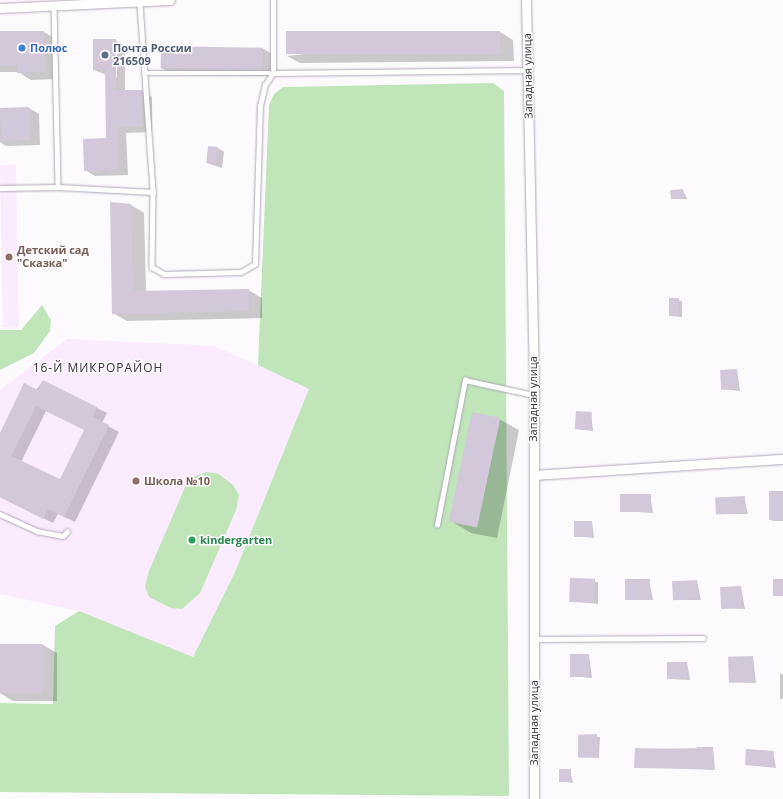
<!DOCTYPE html>
<meta charset="utf-8">
<style>
body{margin:0}
#map{position:relative;width:783px;height:799px;overflow:hidden;background:#fdfafe;font-family:"Open Sans",sans-serif}
div>[style]{position:absolute}
[style*='--x']{left:calc(var(--x)*1px);top:calc(var(--y)*1px);width:calc(var(--w)*1px);rotate:calc(var(--a)*1deg)}
.education>*{inset:0;background:#fbebff;transform-origin:0 0}
.green>*{inset:0;background:#bfe5b9}
.shadow>*{inset:0;background:#0003;transform-origin:0 0}
.building>*{inset:0;background:#d3c8d9;transform-origin:0 0}
.roads{filter:drop-shadow(0 0 1px #b1a6b7) drop-shadow(0 0 1px #b1a6b7)}
.lane>*{height:4.5px;margin:-2.25px;padding:0 2.25px;transform-origin:2.25px;border-radius:2.25px;background:#fff}
.street>*{height:9px;margin:-4.5px;padding:0 4.5px;transform-origin:4.5px;border-radius:4.5px;background:#fff}
.dots>*{width:11px;height:11px;translate:-50% -50%;box-sizing:border-box;border:2px solid #fdfafe;border-radius:50%}
span{translate:-50% -50%;white-space:nowrap;text-align:center;line-height:1.15;-webkit-text-stroke:3px #fdfafe;paint-order:stroke}
.shop-label{font-size:11px;color:#366cbe;font-weight:700}
.left{translate:0 -50%;text-align:left}
.service-label{font-size:11px;color:#4e5e75;font-weight:700}
.street-label{font-size:11px;color:#363239}
.education-label{font-size:11px;color:#785e54;font-weight:700}
.leisure-label{font-size:11px;color:#27864d;font-weight:700}
.neighbourhood-label{font-size:12px;color:#363239;letter-spacing:1px}
</style>
<div id="map">
<div class="education">
<div style="left:16px;top:165px;width:162px;height:16px;rotate:89deg"></div>
<div style="clip-path:polygon(67px 339px,214px 346px,310px 388px,235px 572px,193px 657px,79px 611px,0 594px,0 390px)"></div>
</div>
<div class="green">
<div style="clip-path:polygon(493px 83px,504px 91px,509px 796px,0 792px,0 703px,53px 704px,55px 626px,79px 611px,193px 657px,235px 572px,309px 389px,258px 365px,269px 105px,274px 94px,283px 87px)"></div>
<div style="clip-path:polygon(42px 305px,51px 320px,50px 331px,34px 353px,0 370px,0 330px,21px 330px)"></div>
<div style="clip-path:polygon(207px 472px,219px 474px,233px 485px,239px 495px,236px 510px,200px 593px,182px 609px,171px 608px,149px 597px,145px 587px,149px 571px,186px 485px,193px 477px)"></div>
</div>
<div class="shadow">
<div style="clip-path:polygon(0 32px,44px 32px,57px 40px,58px 79px,31px 80px,18px 72px,0 72px)"></div>
<div style="clip-path:polygon(500px 32px,513px 40px,514px 61px,300px 63px,287px 56px)"></div>
<div style="clip-path:polygon(evenodd,115px 40px,125px 46px,125px 91px,142px 91px,152px 97px,152px 132px,126px 133px,128px 175px,95px 176px,85px 170px,107px 139px,106px 75px,94px 70px,115px 40px,115px 44px,117px 44px,117px 77px,115px 77px,115px 44px)"></div>
<div style="clip-path:polygon(262px 48px,276px 56px,276px 76px,175px 75px,161px 68px)"></div>
<div style="clip-path:polygon(29px 108px,39px 114px,40px 145px,6px 146px,0 142px,0 109px)"></div>
<div style="clip-path:polygon(218px 148px,224px 152px,222px 168px,207px 163px)"></div>
<div style="clip-path:polygon(683px 190px,687px 199px,672px 199px,671px 191px)"></div>
<div style="clip-path:polygon(131px 205px,144px 213px,146px 292px,248px 290px,262px 298px,262px 318px,127px 321px,113px 313px)"></div>
<div style="clip-path:polygon(670px 299px,682px 301px,682px 317px,670px 316px)"></div>
<div style="clip-path:polygon(737px 370px,740px 391px,722px 389px)"></div>
<div style="clip-path:polygon(evenodd,43px 381px,107px 413px,102px 423px,119px 432px,75px 522px,58px 514px,53px 523px,0 497px,0 435px,43px 381px,46px 411px,85px 430px,60px 481px,21px 462px,46px 411px)"></div>
<div style="clip-path:polygon(591px 413px,593px 431px,576px 429px)"></div>
<div style="clip-path:polygon(499px 419px,519px 430px,497px 538px,471px 533px,451px 521px)"></div>
<div style="clip-path:polygon(783px 492px,783px 521px,773px 521px,770px 519px)"></div>
<div style="clip-path:polygon(650px 495px,653px 513px,621px 511px)"></div>
<div style="clip-path:polygon(744px 497px,748px 514px,717px 514px)"></div>
<div style="clip-path:polygon(592px 522px,594px 538px,574px 536px)"></div>
<div style="clip-path:polygon(571px 579px,598px 582px,598px 604px,571px 601px)"></div>
<div style="clip-path:polygon(649px 580px,653px 600px,626px 599px)"></div>
<div style="clip-path:polygon(697px 581px,701px 600px,674px 600px)"></div>
<div style="clip-path:polygon(741px 587px,745px 609px,722px 608px)"></div>
<div style="clip-path:polygon(0 645px,43px 645px,57px 653px,57px 701px,13px 701px,0 693px)"></div>
<div style="clip-path:polygon(589px 655px,592px 678px,572px 676px)"></div>
<div style="clip-path:polygon(753px 657px,756px 683px,730px 682px,729px 658px)"></div>
<div style="clip-path:polygon(687px 663px,690px 680px,669px 679px)"></div>
<div style="left:780px;top:674px;width:3px;height:25px"></div>
<div style="left:579px;top:736px;width:21px;height:21px;rotate:3deg"></div>
<div style="clip-path:polygon(713px 748px,715px 770px,635px 767px,636px 749px)"></div>
<div style="clip-path:polygon(773px 752px,776px 768px,746px 765px)"></div>
<div style="clip-path:polygon(570px 770px,573px 783px,560px 781px)"></div>
</div>
<div class="building">
<div style="clip-path:polygon(0 31px,44px 31px,45px 72px,17px 73px,17px 65px,0 65px)"></div>
<div style="left:500px;top:31px;width:23px;height:214px;rotate:90deg"></div>
<div style="clip-path:polygon(93px 39px,116px 39px,116px 90px,142px 90px,142px 127px,117px 127px,118px 170px,84px 171px,83px 139px,106px 138px,105px 70px,93px 70px)"></div>
<div style="left:161px;top:46px;width:102px;height:22px;rotate:1deg"></div>
<div style="left:29px;top:107px;width:33px;height:29px;rotate:88deg"></div>
<div style="left:208px;top:146px;width:10px;height:17px;rotate:6deg"></div>
<div style="left:683px;top:189px;width:9px;height:13px;rotate:84deg"></div>
<div style="clip-path:polygon(110px 202px,131px 204px,133px 291px,249px 289px,249px 311px,112px 314px)"></div>
<div style="left:669px;top:298px;width:10px;height:18px"></div>
<div style="left:737px;top:369px;width:20px;height:17px;rotate:87deg"></div>
<div style="clip-path:polygon(evenodd,43px 380px,97px 407px,93px 417px,109px 425px,64px 517px,48px 509px,43px 519px,0 497px,0 433px,24px 383px,38px 390px,43px 380px,36px 406px,84px 430px,60px 479px,11px 456px,36px 406px)"></div>
<div style="left:576px;top:411px;width:16px;height:18px;rotate:4deg"></div>
<div style="left:472px;top:412px;width:29px;height:112px;rotate:12deg"></div>
<div style="left:769px;top:491px;width:14px;height:29px"></div>
<div style="left:620px;top:494px;width:31px;height:18px"></div>
<div style="left:745px;top:496px;width:17px;height:30px;rotate:87deg"></div>
<div style="left:574px;top:521px;width:18px;height:16px"></div>
<div style="left:570px;top:578px;width:25px;height:24px;rotate:2deg"></div>
<div style="left:625px;top:579px;width:25px;height:21px"></div>
<div style="left:783px;top:579px;width:17px;height:10px;rotate:90deg"></div>
<div style="left:697px;top:580px;width:19px;height:25px;rotate:87deg"></div>
<div style="left:741px;top:586px;width:22px;height:21px;rotate:87deg"></div>
<div style="left:0;top:644px;width:43px;height:49px"></div>
<div style="left:589px;top:654px;width:23px;height:19px;rotate:90deg"></div>
<div style="left:753px;top:656px;width:26px;height:25px;rotate:88deg"></div>
<div style="left:667px;top:662px;width:20px;height:17px"></div>
<div style="left:597px;top:734px;width:23px;height:19px;rotate:88deg"></div>
<div style="clip-path:polygon(697px 747px,713px 747px,713px 769px,634px 768px,635px 748px,697px 750px)"></div>
<div style="left:746px;top:749px;width:28px;height:16px;rotate:4deg"></div>
<div style="left:559px;top:769px;width:12px;height:13px"></div>
</div>
<div class="roads">
<div class="lane">
<div style="--x:140;--y:4;--w:188;--a:86"></div>
<div style="--x:54;--y:7;--w:180;--a:88.7"></div>
<div style="--x:58;--y:187;--w:95;--a:3"></div>
<div style="--x:153;--y:192;--w:75;--a:90.8"></div>
<div style="--x:152;--y:267;--w:14;--a:30"></div>
<div style="--x:164;--y:274;--w:77;--a:-1.5"></div>
<div style="--x:241;--y:272;--w:16;--a:-30"></div>
<div style="--x:255;--y:264;--w:158;--a:-88.2"></div>
<div style="--x:260;--y:106;--w:22;--a:-77"></div>
<div style="--x:265;--y:85;--w:14;--a:-56"></div>
<div style="--x:273;--y:73;--w:255;--a:-0.7"></div>
<div style="--x:147;--y:73;--w:126;--a:0"></div>
<div style="--x:273;--y:73;--w:73;--a:-90"></div>
<div style="--x:0;--y:188;--w:58;--a:-1"></div>
<div style="--x:0;--y:514;--w:41;--a:24.7"></div>
<div style="--x:37;--y:531;--w:26;--a:11"></div>
<div style="--x:63;--y:536;--w:6;--a:-45"></div>
<div style="--x:437;--y:525;--w:148;--a:-79.1"></div>
<div style="--x:465;--y:380;--w:71;--a:12.3"></div>
<div style="--x:533;--y:639;--w:170;--a:-0.3"></div>
</div>
<div class="street">
<div style="--x:526;--y:0;--w:395;--a:88.8"></div>
<div style="--x:534;--y:395;--w:404;--a:90"></div>
<div style="--x:0;--y:8;--w:170;--a:-2.7"></div>
<div style="--x:534;--y:475;--w:250;--a:-3.7"></div>
</div>
</div>
<div class="dots">
<div style="left:22px;top:48px;background:#3f7fe0"></div>
<div style="left:105px;top:55px;background:#5c6f8a"></div>
<div style="left:9px;top:257px;background:#8d6e63"></div>
<div style="left:136px;top:481px;background:#8d6e63"></div>
<div style="left:192px;top:540px;background:#2e9e5b"></div>
</div>
<div class="shop-label">
<span class="left" style="left:30px;top:48px">Полюс</span>
</div>
<div class="service-label">
<span class="left" style="left:113px;top:55px">Почта России<br>216509</span>
</div>
<div class="street-label">
<span style="left:528px;top:76px;rotate:-91deg">Западная улица</span>
<span style="left:533px;top:399px;rotate:-90deg">Западная улица</span>
<span style="left:534px;top:723px;rotate:-90deg">Западная улица</span>
</div>
<div class="education-label">
<span class="left" style="left:17px;top:257px">Детский сад<br>"Сказка"</span>
<span class="left" style="left:144px;top:481px">Школа №10</span>
</div>
<div class="leisure-label">
<span class="left" style="left:200px;top:540px">kindergarten</span>
</div>
<div class="neighbourhood-label">
<span style="left:98px;top:368px">16-Й МИКРОРАЙОН</span>
</div>
</div>
